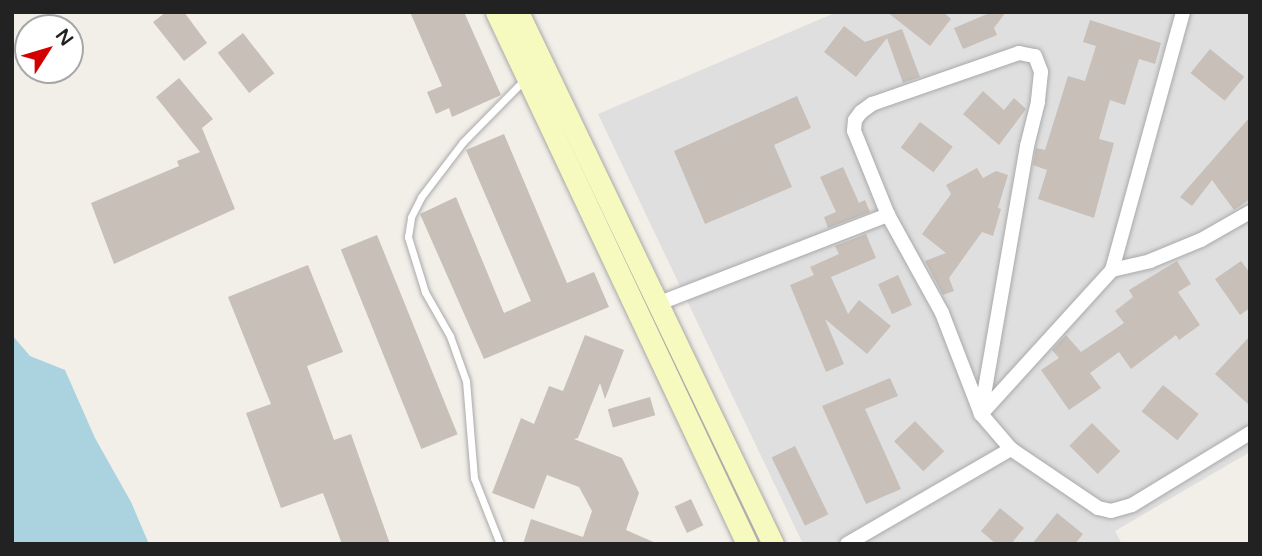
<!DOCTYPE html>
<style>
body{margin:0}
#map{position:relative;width:1262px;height:556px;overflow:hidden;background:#f2efe9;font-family:"Varela Round",sans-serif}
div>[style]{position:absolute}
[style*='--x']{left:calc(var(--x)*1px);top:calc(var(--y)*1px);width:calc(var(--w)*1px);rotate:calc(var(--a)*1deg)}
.residential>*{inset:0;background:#e0dfdf}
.water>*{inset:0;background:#aad3df}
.building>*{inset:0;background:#c7bfb8;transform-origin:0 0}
.roads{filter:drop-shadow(0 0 2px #a9a9a9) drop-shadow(0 0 2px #a9a9a9)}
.lane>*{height:7px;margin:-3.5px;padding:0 3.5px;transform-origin:3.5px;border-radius:3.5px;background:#fff}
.street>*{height:14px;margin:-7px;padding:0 7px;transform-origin:7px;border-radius:7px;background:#fff}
.secondary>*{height:21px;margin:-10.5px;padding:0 10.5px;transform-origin:10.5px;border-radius:10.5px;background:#f7fabf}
span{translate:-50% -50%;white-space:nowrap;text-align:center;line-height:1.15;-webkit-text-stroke:6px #fff;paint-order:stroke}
.frame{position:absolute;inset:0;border:14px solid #222;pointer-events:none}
.north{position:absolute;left:14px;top:14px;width:70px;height:70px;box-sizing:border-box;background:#fff;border:2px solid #a7a7a7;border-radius:50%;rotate:53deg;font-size:19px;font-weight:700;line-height:28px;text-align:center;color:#222}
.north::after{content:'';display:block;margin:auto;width:24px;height:32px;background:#d40000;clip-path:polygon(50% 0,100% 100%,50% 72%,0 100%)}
</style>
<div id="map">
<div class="residential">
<div style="clip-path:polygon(837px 12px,1250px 12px,1250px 452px,1115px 531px,1122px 544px,803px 544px,598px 114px)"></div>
</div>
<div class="water">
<div style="clip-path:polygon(12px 335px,30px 356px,65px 370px,95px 438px,131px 502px,149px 544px,12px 544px)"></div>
</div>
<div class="building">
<div style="clip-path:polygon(166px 12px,184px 12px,207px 43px,184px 61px,153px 22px)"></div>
<div style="clip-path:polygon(410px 12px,464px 12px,501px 95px,452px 117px,449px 108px,436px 114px,427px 92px,442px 86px)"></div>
<div style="clip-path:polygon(887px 12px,943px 12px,951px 19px,930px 46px)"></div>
<div style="clip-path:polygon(992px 12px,1006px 12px,994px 28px,997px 35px,963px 49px,954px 28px)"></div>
<div style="clip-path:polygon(1090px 20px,1161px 43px,1155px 64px,1139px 59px,1125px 105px,1110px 100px,1099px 139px,1114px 143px,1094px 218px,1038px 199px,1047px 170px,1033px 165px,1036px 148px,1045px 150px,1068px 76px,1085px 81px,1096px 46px,1083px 42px)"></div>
<div style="clip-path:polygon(844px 26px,865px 42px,902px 29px,920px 77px,903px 83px,887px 38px,856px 77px,824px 52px)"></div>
<div style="left:243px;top:33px;width:51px;height:32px;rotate:52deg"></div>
<div style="left:1210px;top:49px;width:44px;height:31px;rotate:39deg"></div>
<div style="clip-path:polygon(179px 78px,213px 119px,202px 128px,235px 209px,114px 264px,91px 203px,179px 166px,177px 161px,200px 152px,156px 97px)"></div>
<div style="clip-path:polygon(983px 91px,1004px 110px,1014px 98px,1026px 109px,999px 145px,963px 114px)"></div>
<div style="clip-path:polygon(797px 96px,811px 128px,774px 145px,792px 187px,705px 224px,674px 151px)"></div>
<div style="clip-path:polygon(1250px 117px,1250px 199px,1234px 210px,1212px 180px,1192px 206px,1180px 197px)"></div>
<div style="left:920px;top:122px;width:41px;height:32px;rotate:37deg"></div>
<div style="clip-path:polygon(504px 134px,567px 283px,594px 272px,609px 307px,484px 359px,420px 214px,456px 197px,504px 313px,531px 301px,466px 150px)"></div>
<div style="clip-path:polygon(843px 167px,859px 203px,865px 200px,870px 212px,828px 228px,824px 217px,836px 212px,820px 177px)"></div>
<div style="clip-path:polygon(977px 168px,983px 178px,996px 171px,1008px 175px,998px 208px,1001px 209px,993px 236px,982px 232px,949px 278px,954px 291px,943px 295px,925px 261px,946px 253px,922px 234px,951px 194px,946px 185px)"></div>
<div style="clip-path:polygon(866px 234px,876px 258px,831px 277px,848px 314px,859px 300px,891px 326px,867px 354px,825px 319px,844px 364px,826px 372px,790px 285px,814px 275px,810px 267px,839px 254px,835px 246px)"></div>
<div style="left:377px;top:235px;width:215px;height:39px;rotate:68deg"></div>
<div style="clip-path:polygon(1177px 261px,1191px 284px,1178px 292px,1200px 325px,1179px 340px,1176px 335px,1131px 369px,1119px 352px,1090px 373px,1101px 388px,1069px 410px,1041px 370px,1059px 358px,1052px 350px,1066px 335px,1081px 352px,1124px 323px,1115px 311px,1133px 297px,1129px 290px)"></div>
<div style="clip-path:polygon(1241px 261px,1250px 273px,1250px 308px,1240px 315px,1215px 279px)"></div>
<div style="clip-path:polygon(308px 265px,343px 352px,307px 366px,334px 440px,351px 434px,390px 544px,342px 544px,323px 493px,281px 508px,246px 413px,271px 404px,228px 297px)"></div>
<div style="left:898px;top:275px;width:33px;height:22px;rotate:65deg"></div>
<div style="clip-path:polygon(585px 335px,624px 350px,605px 399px,600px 383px,578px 438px,574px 439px,622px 458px,639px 493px,626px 530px,658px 544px,523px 544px,531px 519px,583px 537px,592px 511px,579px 487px,547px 475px,534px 509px,492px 493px,521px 418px,534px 424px,549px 386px,563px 391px)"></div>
<div style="clip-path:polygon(1250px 336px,1250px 406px,1215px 374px)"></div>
<div style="clip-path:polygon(890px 378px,898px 396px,865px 409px,901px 489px,866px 504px,822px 406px)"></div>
<div style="left:1163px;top:385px;width:46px;height:34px;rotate:39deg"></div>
<div style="left:650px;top:397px;width:19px;height:44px;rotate:74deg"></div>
<div style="left:915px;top:421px;width:42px;height:29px;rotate:46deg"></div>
<div style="left:1092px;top:423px;width:40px;height:32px;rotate:45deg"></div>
<div style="left:795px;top:446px;width:76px;height:26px;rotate:64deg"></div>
<div style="left:691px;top:499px;width:29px;height:18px;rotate:65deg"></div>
<div style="clip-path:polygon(1000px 508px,1024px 528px,1011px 544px,996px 544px,981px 531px)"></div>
<div style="clip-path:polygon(1057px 513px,1083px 534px,1075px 544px,1032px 544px)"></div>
</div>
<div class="roads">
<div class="lane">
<div style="--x:500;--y:544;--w:71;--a:-111.5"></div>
<div style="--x:474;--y:478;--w:97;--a:-94.7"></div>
<div style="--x:466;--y:381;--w:48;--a:-109.6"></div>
<div style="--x:450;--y:336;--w:51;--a:-119.6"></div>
<div style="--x:425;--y:292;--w:58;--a:-107.2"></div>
<div style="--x:408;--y:237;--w:20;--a:-81"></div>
<div style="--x:411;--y:217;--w:22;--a:-63"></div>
<div style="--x:421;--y:197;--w:69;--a:-52.6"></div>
<div style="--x:463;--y:142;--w:88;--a:-45.5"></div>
</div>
<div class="street">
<div style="--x:888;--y:215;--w:91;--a:-112"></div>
<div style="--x:854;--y:131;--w:11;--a:-85"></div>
<div style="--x:855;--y:120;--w:10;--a:-53"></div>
<div style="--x:861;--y:112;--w:14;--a:-36"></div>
<div style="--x:872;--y:104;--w:156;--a:-19.1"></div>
<div style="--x:1019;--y:53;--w:16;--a:11"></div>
<div style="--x:1035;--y:56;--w:17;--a:69"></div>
<div style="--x:1041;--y:72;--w:30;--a:96"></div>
<div style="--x:1038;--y:102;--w:45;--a:104"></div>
<div style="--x:1027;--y:146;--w:271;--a:99.8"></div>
<div style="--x:1112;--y:270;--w:39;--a:-13"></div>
<div style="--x:1150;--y:261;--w:55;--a:-22.4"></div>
<div style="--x:1201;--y:240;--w:56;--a:-29.7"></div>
<div style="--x:657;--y:304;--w:248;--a:-21.1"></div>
<div style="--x:888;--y:215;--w:112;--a:61.1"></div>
<div style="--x:942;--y:313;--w:108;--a:68.9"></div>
<div style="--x:1011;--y:449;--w:105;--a:34.1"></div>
<div style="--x:1098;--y:508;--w:13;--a:13"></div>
<div style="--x:1111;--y:511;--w:22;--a:-16"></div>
<div style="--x:1132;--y:505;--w:138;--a:-31.4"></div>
<div style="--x:847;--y:544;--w:190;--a:-30.1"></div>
<div style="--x:1011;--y:449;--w:46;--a:-130.6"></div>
<div style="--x:981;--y:414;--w:195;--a:-47.7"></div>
<div style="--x:1112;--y:270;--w:268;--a:-74.6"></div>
</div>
<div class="secondary">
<div style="--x:496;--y:12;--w:588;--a:64.74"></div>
<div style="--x:518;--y:12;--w:590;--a:64.39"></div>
</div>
</div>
<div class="frame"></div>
<div class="north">N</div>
</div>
